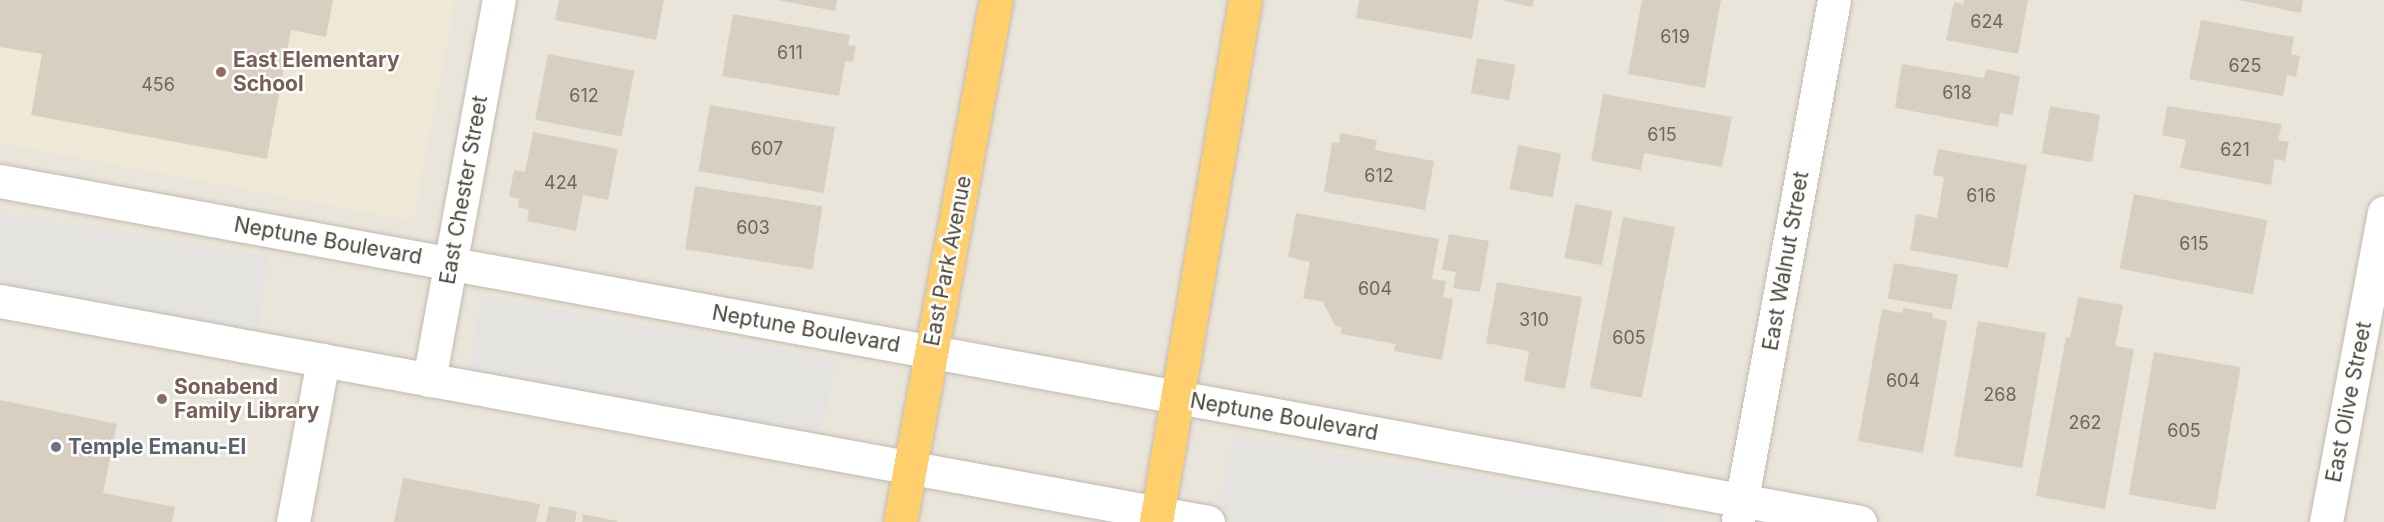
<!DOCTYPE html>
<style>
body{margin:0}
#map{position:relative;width:2384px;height:522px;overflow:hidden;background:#f6f3ec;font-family:Inter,sans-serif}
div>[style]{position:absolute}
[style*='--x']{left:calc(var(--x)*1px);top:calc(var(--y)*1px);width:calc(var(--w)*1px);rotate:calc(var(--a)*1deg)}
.residential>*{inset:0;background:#eae5da;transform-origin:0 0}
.education>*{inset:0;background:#efe8d6}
.parking>*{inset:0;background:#e5e3e0;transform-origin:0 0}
.building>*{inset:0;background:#d8cfc1;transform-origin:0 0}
.roads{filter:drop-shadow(0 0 2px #c2bbae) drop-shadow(0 0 2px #c2bbae)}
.street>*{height:33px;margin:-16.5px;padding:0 16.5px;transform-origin:16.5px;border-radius:16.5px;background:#fff}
.highway>*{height:33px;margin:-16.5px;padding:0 16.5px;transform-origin:16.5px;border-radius:16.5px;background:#ffcf6e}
.dots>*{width:16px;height:16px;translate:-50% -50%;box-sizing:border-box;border:3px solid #fff;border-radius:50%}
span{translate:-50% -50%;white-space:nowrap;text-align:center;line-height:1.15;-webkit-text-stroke:5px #fff;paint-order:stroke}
.number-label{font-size:18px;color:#6e675b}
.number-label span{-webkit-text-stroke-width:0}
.education-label{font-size:21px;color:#785e54;font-weight:700}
.left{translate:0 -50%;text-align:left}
.street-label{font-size:21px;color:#4b4439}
.worship-label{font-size:21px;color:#5b616d;font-weight:700}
</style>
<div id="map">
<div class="residential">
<div style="left:0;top:0;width:2384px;height:522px"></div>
</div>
<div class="education">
<div style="clip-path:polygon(0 0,455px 0,413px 221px,0 143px)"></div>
</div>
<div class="parking">
<div style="left:0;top:214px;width:272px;height:80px;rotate:9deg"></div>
<div style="left:482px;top:296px;width:359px;height:83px;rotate:10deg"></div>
<div style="clip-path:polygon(1234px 437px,1665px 507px,1663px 522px,1237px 522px,1217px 518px)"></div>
</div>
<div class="building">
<div style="clip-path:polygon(0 0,333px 0,326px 37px,291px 30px,267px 159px,31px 115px,42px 54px,0 47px)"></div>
<div style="clip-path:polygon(559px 0,664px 0,656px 40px,555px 20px)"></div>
<div style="clip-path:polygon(777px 0,837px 0,835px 11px)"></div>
<div style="clip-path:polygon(1359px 0,1479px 0,1472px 39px,1356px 18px)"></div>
<div style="clip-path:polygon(1501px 0,1534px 0,1532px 7px)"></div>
<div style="clip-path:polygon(1642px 0,1721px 0,1705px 88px,1628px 74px)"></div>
<div style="clip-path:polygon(1964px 0,2028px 0,2018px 54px,1946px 40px,1954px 2px,1963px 4px)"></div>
<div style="clip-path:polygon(2238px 0,2303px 0,2301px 13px)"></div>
<div style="clip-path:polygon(733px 14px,850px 35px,848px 45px,856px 46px,853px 62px,845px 61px,839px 96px,722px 76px)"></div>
<div style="clip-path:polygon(2201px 20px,2294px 37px,2291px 54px,2300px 56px,2296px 77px,2287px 75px,2283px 96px,2189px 79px)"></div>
<div style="left:548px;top:54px;width:88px;height:67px;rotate:11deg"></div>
<div style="left:1477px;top:58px;width:39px;height:36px;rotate:10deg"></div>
<div style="clip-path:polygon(1902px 64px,1984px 78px,1986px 69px,2020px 76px,2013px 115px,2000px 113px,1998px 127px,1895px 108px)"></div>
<div style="clip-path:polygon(1603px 94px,1732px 117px,1722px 167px,1644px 153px,1641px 170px,1591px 161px)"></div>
<div style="left:710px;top:105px;width:127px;height:67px;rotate:10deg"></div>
<div style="left:2050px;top:106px;width:51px;height:48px;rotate:10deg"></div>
<div style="clip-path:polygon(2167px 106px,2282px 124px,2278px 140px,2289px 142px,2285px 161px,2275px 159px,2271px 185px,2180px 168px,2186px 140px,2162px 135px)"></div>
<div style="clip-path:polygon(533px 132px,618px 149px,608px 200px,583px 195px,576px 231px,527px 221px,529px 210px,518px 207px,519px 199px,509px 196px,514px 170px,525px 172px)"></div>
<div style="clip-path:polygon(1341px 133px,1377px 140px,1375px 150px,1434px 161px,1425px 210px,1324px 192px,1332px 142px,1339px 143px)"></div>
<div style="left:1518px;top:145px;width:44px;height:45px;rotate:11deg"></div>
<div style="clip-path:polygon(1938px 149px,2027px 165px,2008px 268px,1910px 250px,1916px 214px,1937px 218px,1944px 177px,1933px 175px)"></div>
<div style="left:695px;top:186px;width:129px;height:64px;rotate:9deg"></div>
<div style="left:2134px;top:194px;width:136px;height:76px;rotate:11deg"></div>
<div style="left:1575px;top:204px;width:38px;height:55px;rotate:11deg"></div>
<div style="clip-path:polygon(1296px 213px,1439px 239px,1432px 279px,1446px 281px,1443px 297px,1453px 299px,1442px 360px,1394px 351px,1396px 344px,1341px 334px,1342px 327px,1335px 326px,1323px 302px,1303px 298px,1310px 262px,1288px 257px)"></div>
<div style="left:1623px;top:217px;width:53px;height:174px;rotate:11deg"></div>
<div style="clip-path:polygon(1449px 234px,1489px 241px,1480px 292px,1453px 288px,1456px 272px,1442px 270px)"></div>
<div style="left:1894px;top:263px;width:65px;height:36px;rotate:10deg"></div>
<div style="clip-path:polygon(1497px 282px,1582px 297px,1565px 389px,1524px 381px,1529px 351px,1486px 343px)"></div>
<div style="clip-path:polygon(2078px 297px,2123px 305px,2115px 346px,2134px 349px,2105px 509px,2036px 496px,2066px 337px,2070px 338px)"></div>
<div style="clip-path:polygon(1903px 308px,1933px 313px,1932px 318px,1947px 321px,1923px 453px,1858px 441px,1882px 309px,1902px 313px)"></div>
<div style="left:1978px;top:321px;width:69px;height:137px;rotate:10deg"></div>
<div style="left:2154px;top:352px;width:88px;height:145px;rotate:10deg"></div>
<div style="clip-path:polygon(0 400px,117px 424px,103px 493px,175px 507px,172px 522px,0 522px)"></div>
<div style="clip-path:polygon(403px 478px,540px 504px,536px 522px,394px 522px)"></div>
<div style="clip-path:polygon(549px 506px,577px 511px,575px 522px,546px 522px)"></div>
<div style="clip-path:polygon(583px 514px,617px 521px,617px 522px,582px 522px)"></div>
</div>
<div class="roads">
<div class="street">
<div style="--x:0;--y:181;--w:1891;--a:10.39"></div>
<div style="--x:0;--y:301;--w:1228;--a:10.37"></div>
<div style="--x:429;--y:380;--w:386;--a:-79.6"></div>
<div style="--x:1738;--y:520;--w:529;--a:-79.54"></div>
<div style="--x:293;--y:522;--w:165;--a:-79.5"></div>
<div style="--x:2326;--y:522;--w:315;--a:-79.4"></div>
</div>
<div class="highway">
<div style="--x:900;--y:522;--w:531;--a:-79.58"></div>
<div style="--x:1156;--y:522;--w:530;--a:-80.32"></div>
</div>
</div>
<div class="dots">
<div style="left:221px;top:72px;background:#8d6e63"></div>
<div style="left:162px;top:399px;background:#8d6e63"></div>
<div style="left:56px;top:447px;background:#6b7280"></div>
</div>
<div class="number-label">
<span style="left:1987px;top:22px">624</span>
<span style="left:1675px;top:37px">619</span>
<span style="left:790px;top:53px">611</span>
<span style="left:2245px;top:66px">625</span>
<span style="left:158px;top:85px">456</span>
<span style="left:1957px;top:93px">618</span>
<span style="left:584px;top:96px">612</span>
<span style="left:1662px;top:135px">615</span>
<span style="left:767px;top:149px">607</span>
<span style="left:2235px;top:150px">621</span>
<span style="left:1379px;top:176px">612</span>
<span style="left:561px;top:183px">424</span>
<span style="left:1981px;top:196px">616</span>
<span style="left:753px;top:228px">603</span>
<span style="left:2194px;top:244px">615</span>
<span style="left:1375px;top:289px">604</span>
<span style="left:1534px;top:320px">310</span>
<span style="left:1629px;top:338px">605</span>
<span style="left:1903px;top:381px">604</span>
<span style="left:2000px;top:395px">268</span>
<span style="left:2085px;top:423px">262</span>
<span style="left:2184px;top:431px">605</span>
</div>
<div class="education-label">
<span class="left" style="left:233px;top:72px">East Elementary<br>School</span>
<span class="left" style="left:174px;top:399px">Sonabend<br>Family Library</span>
</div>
<div class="street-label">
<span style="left:464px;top:190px;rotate:-80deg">East Chester Street</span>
<span style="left:328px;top:241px;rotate:10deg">Neptune Boulevard</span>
<span style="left:948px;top:261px;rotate:-79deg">East Park Avenue</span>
<span style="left:1786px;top:261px;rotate:-80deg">East Walnut Street</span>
<span style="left:806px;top:329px;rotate:10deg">Neptune Boulevard</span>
<span style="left:2349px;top:402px;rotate:-79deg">East Olive Street</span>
<span style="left:1284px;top:417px;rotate:10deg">Neptune Boulevard</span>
</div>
<div class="worship-label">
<span class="left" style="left:68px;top:447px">Temple Emanu-El</span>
</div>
</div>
